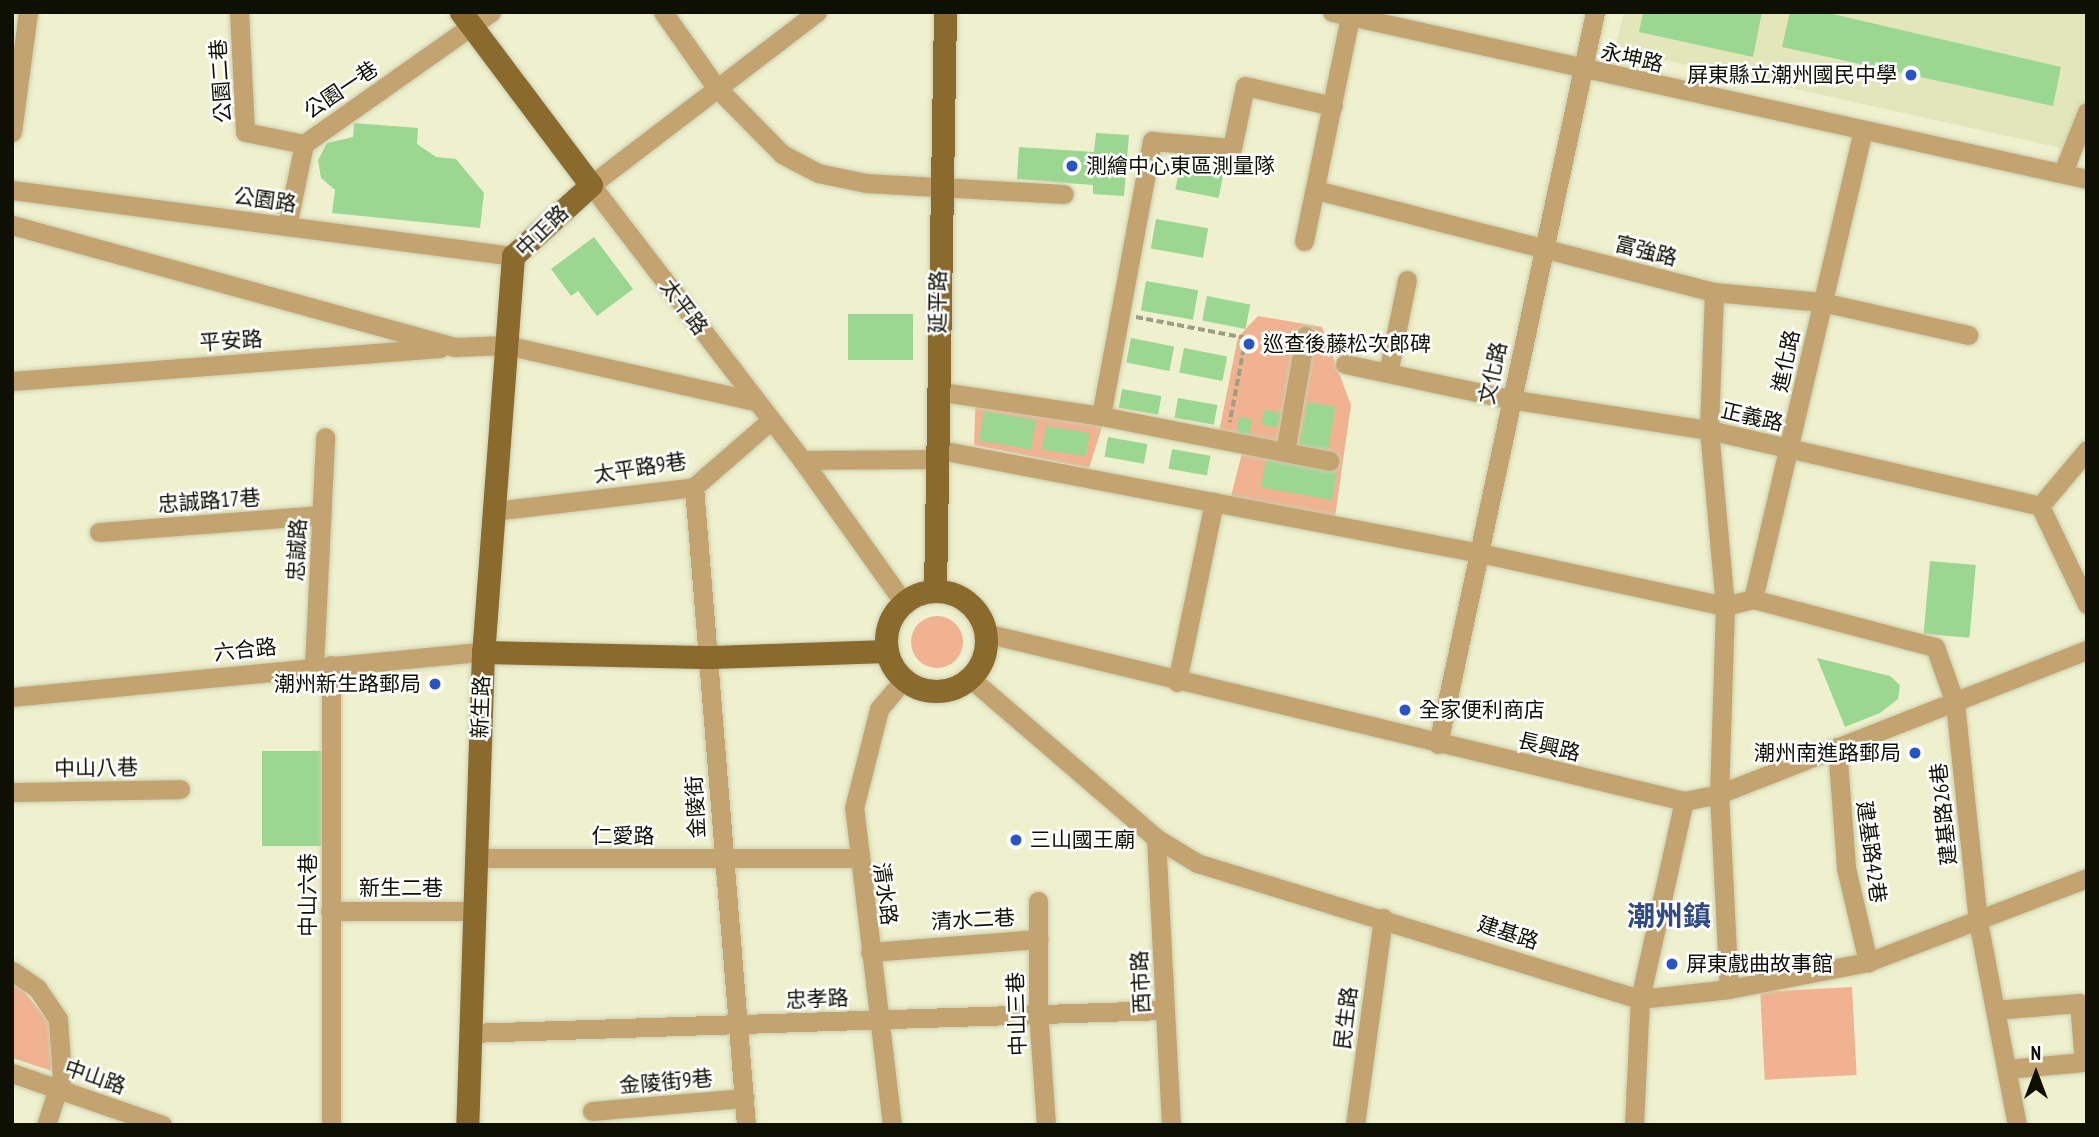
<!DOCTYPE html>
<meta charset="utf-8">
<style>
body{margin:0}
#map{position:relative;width:2099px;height:1137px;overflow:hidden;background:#eff1ce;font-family:"PT Sans Narrow","Noto Sans TC",sans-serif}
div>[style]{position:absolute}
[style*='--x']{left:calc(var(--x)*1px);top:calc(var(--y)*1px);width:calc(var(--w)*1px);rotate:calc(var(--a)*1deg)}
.built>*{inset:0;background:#e3e6bb}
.green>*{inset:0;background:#f0b291;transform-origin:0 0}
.round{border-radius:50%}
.building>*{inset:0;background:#9bd791;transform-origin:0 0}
.path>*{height:3.5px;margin-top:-1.75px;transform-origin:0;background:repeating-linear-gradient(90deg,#9d9e84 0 7px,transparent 0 10.5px)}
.roads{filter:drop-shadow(0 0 2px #cbcdae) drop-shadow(0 0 2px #cbcdae)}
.minor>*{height:19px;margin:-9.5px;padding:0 9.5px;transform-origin:9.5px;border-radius:9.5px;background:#c3a470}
.major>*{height:23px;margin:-11.5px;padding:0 11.5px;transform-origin:11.5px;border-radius:11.5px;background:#8b6a2e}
.major>.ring{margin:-11.5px;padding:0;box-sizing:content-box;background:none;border:23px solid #8b6a2e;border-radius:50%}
.dots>*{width:19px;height:19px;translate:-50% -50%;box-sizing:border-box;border:4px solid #fff;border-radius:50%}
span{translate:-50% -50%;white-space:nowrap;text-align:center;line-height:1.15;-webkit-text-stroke:5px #fff;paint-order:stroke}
.street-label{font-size:21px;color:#0f1004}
.poi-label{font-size:21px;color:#0f1004}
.right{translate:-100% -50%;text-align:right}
.left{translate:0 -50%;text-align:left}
.district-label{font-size:28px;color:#314a83;font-weight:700}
.frame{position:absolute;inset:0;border:14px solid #0f1004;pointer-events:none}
.north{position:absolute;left:2001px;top:1039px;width:70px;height:70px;-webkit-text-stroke:5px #fff;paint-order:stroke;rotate:0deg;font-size:19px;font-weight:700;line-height:28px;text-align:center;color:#0f1004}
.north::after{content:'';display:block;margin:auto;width:24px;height:32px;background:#0f1004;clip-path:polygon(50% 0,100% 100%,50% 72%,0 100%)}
</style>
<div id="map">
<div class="built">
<div style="clip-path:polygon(1624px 12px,2087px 12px,2087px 114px,2074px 151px,1615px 49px)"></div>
</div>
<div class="green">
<div style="clip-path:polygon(1258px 316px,1322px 327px,1351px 405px,1335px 517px,1231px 496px,1242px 453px,1103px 424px,1089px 468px,974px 445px,976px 388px,1219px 432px,1238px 337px)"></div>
<div class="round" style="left:911px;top:616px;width:52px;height:52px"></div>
<div style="clip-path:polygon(12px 977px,50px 1023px,55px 1072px,12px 1058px)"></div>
<div style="left:1852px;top:987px;width:88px;height:92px;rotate:87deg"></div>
</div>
<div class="building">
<div style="clip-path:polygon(1643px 12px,1762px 12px,1753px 57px,1639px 32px)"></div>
<div style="clip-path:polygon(1790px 12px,1824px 12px,2061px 67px,2053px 106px,1782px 47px)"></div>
<div style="clip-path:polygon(354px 123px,418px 128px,417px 144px,436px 157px,456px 159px,484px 193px,480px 228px,332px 213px,335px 190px,321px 178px,318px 160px,327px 143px,353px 137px)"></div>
<div style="clip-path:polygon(1096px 133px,1129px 135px,1124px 196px,1093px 194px,1093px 185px,1017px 179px,1019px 147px,1094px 152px)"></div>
<div style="left:1180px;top:166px;width:44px;height:24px;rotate:11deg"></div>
<div style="left:1156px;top:219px;width:53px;height:30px;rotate:10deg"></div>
<div style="clip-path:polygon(594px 237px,633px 289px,597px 316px,578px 291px,571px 296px,551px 269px)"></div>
<div style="left:1146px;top:281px;width:53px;height:30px;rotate:10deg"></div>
<div style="left:1207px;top:296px;width:44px;height:25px;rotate:11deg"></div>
<div style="left:848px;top:314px;width:65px;height:46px"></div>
<div style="left:1131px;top:338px;width:44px;height:25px;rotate:11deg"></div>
<div style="left:1184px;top:348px;width:44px;height:25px;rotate:11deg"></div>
<div style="left:1122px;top:389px;width:40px;height:19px;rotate:10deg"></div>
<div style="left:1178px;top:398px;width:40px;height:20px;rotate:10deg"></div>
<div style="left:1307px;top:402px;width:29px;height:44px;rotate:10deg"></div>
<div style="left:1264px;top:410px;width:17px;height:15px;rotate:10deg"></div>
<div style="left:984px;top:411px;width:53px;height:30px;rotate:10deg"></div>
<div style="left:1239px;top:417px;width:13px;height:19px;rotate:9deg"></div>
<div style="left:1046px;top:426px;width:44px;height:24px;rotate:9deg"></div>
<div style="left:1108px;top:437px;width:40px;height:20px;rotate:10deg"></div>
<div style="left:1172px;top:449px;width:39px;height:20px;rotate:10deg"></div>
<div style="left:1266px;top:460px;width:72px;height:28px;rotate:10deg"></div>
<div style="left:1930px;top:561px;width:46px;height:73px;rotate:5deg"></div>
<div style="clip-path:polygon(1817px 658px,1890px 676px,1900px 685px,1898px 699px,1880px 713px,1845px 727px)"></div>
<div style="left:262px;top:751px;width:69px;height:95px"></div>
</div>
<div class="path">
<div style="--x:1136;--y:317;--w:112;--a:10.8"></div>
<div style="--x:1246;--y:338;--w:86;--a:100.7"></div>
</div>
<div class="roads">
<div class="minor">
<div style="--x:239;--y:12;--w:120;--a:87.1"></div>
<div style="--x:245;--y:132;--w:60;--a:11.5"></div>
<div style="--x:663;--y:12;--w:92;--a:54.8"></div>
<div style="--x:716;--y:87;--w:94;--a:45.4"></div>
<div style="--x:782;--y:154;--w:41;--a:27.8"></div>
<div style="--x:818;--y:173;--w:49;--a:11.8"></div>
<div style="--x:866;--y:183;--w:198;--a:3.2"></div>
<div style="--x:817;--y:12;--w:285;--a:142.6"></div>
<div style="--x:591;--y:185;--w:347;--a:52.5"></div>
<div style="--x:802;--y:460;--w:176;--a:54.5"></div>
<div style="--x:1332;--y:12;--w:773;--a:12.47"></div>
<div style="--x:12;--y:132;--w:121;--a:-82.4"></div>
<div style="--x:2063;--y:172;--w:65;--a:-68.2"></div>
<div style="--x:12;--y:190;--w:505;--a:7.5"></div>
<div style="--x:1316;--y:190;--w:411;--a:14.4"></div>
<div style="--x:1714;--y:292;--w:108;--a:5.3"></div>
<div style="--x:1822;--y:302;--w:150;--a:12.7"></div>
<div style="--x:12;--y:225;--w:459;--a:15.4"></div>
<div style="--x:454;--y:347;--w:52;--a:-2.2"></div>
<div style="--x:506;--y:345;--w:255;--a:12.7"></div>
<div style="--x:287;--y:226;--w:84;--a:-78.3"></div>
<div style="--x:304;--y:144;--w:229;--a:-35.2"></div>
<div style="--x:1304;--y:241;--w:230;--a:-78.4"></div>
<div style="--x:1714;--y:292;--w:138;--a:92.1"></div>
<div style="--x:1709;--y:430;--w:177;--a:84.8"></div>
<div style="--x:1725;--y:606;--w:188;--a:91.8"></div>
<div style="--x:1719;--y:794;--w:195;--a:87.1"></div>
<div style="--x:1345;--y:364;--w:169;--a:12"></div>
<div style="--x:1510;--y:399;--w:201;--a:8.9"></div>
<div style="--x:1709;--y:430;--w:340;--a:12.9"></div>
<div style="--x:1388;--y:373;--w:95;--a:-78.5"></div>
<div style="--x:12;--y:381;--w:429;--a:-4.4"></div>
<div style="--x:936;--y:391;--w:167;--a:8.6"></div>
<div style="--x:1101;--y:416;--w:280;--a:-79.5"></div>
<div style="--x:1152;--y:141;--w:80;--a:5"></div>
<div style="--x:1232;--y:148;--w:63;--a:-78.2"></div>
<div style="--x:1245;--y:86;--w:90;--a:12.8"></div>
<div style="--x:1101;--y:416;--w:233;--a:11.1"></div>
<div style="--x:935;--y:449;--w:550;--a:10.8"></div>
<div style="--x:1475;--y:552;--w:256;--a:12.2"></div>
<div style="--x:1725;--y:606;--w:29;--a:-14"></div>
<div style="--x:1753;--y:599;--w:188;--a:14.8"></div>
<div style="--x:1935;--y:647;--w:59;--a:70.3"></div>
<div style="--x:1955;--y:703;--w:219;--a:84"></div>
<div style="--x:1978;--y:921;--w:208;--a:79.2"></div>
<div style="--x:1285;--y:452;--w:118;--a:-80.2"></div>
<div style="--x:802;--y:460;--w:132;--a:-0.4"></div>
<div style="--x:694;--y:487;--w:640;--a:85.34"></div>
<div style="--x:2040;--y:506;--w:109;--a:64.4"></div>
<div style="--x:2040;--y:506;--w:73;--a:-50"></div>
<div style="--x:494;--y:511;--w:201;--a:-6.8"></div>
<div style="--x:694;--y:487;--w:102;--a:-41"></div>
<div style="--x:99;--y:532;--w:223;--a:-4.4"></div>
<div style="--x:1753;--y:599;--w:479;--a:-76.8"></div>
<div style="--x:985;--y:633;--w:719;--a:13.51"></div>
<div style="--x:1684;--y:801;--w:36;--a:-11"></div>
<div style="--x:1719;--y:794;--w:395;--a:-21.4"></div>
<div style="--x:331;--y:665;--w:460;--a:90"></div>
<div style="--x:314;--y:666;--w:229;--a:-87.2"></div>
<div style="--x:970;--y:678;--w:245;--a:40.7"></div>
<div style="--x:1156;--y:838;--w:48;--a:31.4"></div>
<div style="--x:1197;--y:863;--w:463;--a:17.1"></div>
<div style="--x:1640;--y:999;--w:90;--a:-6.4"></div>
<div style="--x:1729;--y:989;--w:142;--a:-11"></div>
<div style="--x:1868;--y:962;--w:235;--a:-21"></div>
<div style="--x:1177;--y:682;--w:184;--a:-78.4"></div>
<div style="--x:12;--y:697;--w:473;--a:-5.5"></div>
<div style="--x:1438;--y:744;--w:749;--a:-77.89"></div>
<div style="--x:1837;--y:747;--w:121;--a:85.7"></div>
<div style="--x:1846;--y:868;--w:97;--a:76.8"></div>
<div style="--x:12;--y:792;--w:168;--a:-1"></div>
<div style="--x:1156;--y:838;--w:287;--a:87"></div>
<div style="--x:474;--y:858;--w:383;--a:0"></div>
<div style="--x:1038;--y:901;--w:110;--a:90"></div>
<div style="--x:1038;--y:1011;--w:114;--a:86"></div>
<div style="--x:330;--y:911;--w:143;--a:0"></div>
<div style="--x:870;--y:952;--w:169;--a:-4.4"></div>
<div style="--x:12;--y:971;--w:30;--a:34"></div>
<div style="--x:37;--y:988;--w:37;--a:56"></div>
<div style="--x:58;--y:1019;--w:57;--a:86"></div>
<div style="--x:62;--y:1076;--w:52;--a:108.1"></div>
<div style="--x:1995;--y:1010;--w:84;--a:-4.8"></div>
<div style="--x:2079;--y:1003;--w:59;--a:85.2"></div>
<div style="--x:2084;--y:1062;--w:78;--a:174.9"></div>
<div style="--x:470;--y:1033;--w:695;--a:-1.9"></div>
<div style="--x:12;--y:1073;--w:159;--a:19.1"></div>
<div style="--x:592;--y:1111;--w:153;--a:-4.9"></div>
<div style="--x:892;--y:1125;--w:319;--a:-96.8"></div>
<div style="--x:854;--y:808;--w:102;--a:-75.8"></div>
<div style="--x:879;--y:709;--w:39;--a:-50"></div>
<div style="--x:1355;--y:1125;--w:209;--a:-82.3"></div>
<div style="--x:1634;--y:1125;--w:126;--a:-87.3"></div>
<div style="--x:1640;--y:999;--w:203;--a:-77.5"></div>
</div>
<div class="major">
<div style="--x:461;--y:12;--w:216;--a:53.1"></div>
<div style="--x:591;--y:185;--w:105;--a:137.7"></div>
<div style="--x:513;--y:256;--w:397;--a:94.3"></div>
<div style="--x:483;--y:652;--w:473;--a:91.9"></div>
<div style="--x:935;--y:591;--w:579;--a:-89.01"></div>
<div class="ring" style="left:886px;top:591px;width:77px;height:77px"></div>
<div style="--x:483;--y:652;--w:229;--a:1.3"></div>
<div style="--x:712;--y:657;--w:175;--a:-2"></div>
</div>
</div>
<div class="dots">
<div style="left:1911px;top:75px;background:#2955c4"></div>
<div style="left:1072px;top:166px;background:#2955c4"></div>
<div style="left:1249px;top:344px;background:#2955c4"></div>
<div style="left:435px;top:684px;background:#2955c4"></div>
<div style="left:1405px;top:710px;background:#2955c4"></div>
<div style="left:1915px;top:753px;background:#2955c4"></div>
<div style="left:1016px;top:840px;background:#2955c4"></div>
<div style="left:1672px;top:964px;background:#2955c4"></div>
</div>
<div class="street-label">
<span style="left:1632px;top:58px;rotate:13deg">永坤路</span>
<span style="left:221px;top:81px;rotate:-94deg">公園二巷</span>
<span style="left:341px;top:90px;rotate:-34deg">公園一巷</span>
<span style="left:265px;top:200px;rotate:8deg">公園路</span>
<span style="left:542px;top:231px;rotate:-44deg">中正路</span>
<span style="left:1646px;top:251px;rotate:14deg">富強路</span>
<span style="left:938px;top:302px;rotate:-89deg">延平路</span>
<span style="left:684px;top:307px;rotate:53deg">太平路</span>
<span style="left:231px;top:341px;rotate:-4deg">平安路</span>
<span style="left:1786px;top:361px;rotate:-78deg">進化路</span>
<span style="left:1493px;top:373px;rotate:-78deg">文化路</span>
<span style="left:1752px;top:417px;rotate:13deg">正義路</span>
<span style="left:640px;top:468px;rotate:-9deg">太平路9巷</span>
<span style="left:209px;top:501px;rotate:-4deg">忠誠路17巷</span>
<span style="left:297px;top:550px;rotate:-87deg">忠誠路</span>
<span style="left:245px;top:650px;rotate:-6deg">六合路</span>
<span style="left:481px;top:707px;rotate:-88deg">新生路</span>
<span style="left:1549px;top:747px;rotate:13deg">長興路</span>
<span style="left:96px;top:768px;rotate:-1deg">中山八巷</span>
<span style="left:696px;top:807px;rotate:-93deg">金陵街</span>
<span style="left:1944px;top:814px;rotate:-96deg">建基路26巷</span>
<span style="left:623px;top:836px">仁愛路</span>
<span style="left:1871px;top:852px;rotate:82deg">建基路42巷</span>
<span style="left:401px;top:888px">新生二巷</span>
<span style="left:885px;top:894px;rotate:82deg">清水路</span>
<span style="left:308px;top:895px;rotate:-90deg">中山六巷</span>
<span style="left:973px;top:920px;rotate:-3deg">清水二巷</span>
<span style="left:1508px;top:933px;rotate:18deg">建基路</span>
<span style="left:1141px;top:982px;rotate:-93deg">西市路</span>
<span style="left:817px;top:999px;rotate:-2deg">忠孝路</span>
<span style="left:1017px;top:1014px;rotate:-92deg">中山三巷</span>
<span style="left:1346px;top:1018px;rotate:-83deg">民生路</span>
<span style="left:95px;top:1077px;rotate:19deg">中山路</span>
<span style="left:666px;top:1082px;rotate:-5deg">金陵街9巷</span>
</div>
<div class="poi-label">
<span class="right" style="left:1897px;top:75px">屏東縣立潮州國民中學</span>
<span class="left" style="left:1086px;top:166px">測繪中心東區測量隊</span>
<span class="left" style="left:1263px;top:344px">巡查後藤松次郎碑</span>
<span class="right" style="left:421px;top:684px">潮州新生路郵局</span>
<span class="left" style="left:1419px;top:710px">全家便利商店</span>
<span class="right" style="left:1901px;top:753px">潮州南進路郵局</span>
<span class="left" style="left:1030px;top:840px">三山國王廟</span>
<span class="left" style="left:1686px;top:964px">屏東戲曲故事館</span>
</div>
<div class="district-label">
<span style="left:1669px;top:916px">潮州鎮</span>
</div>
<div class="frame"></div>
<div class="north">N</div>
</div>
